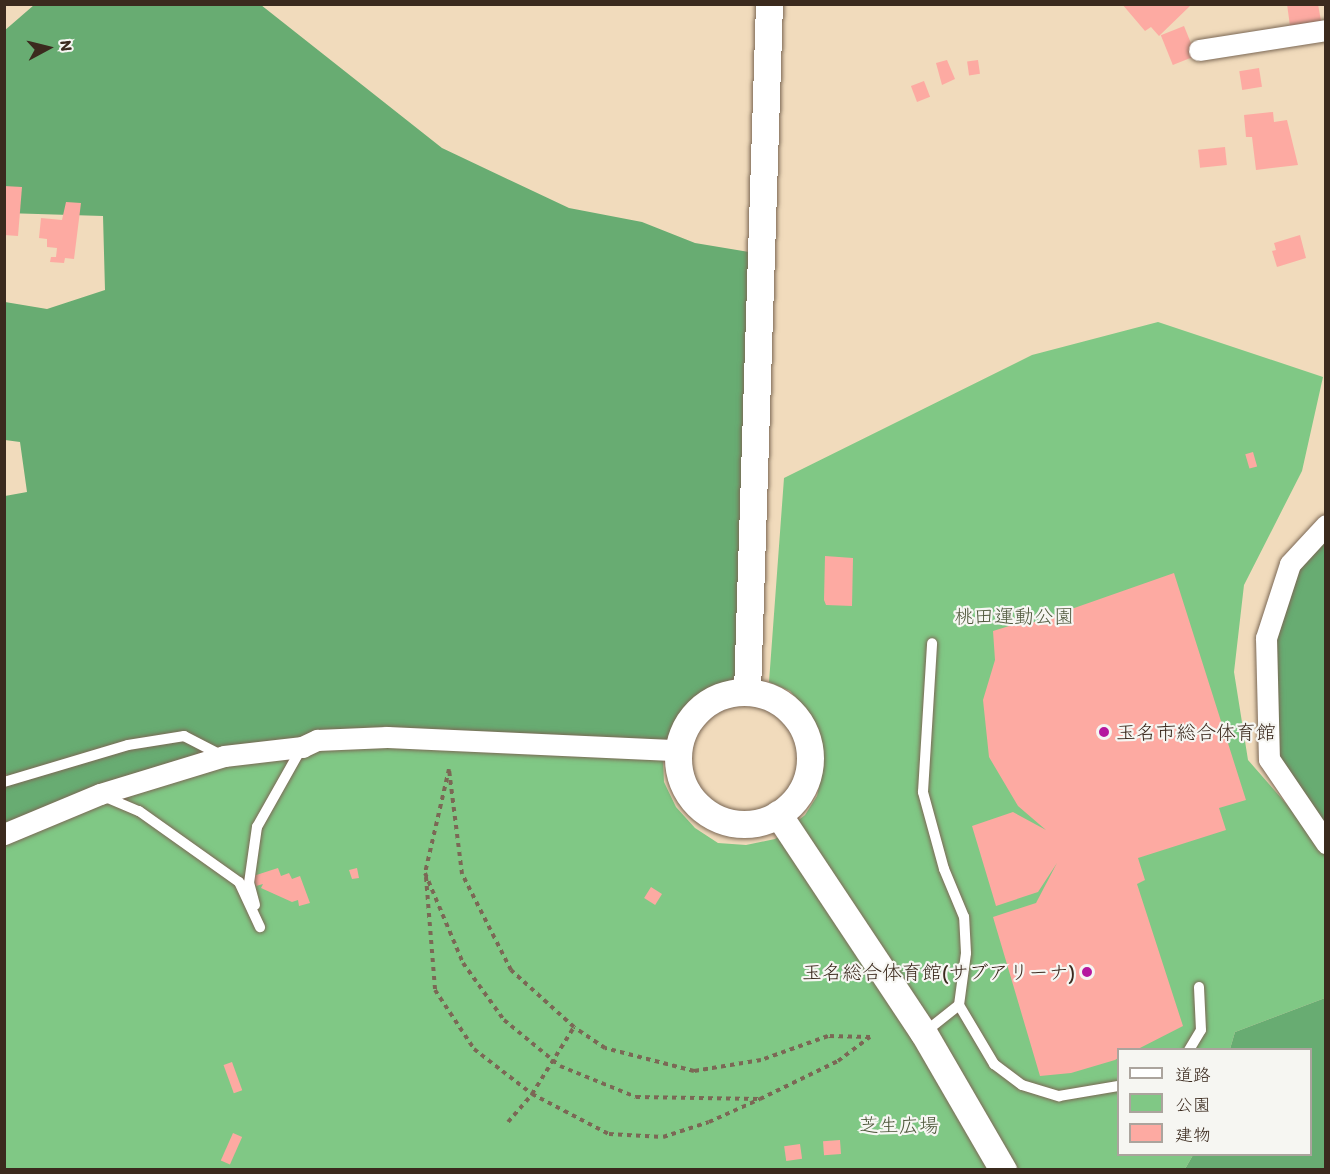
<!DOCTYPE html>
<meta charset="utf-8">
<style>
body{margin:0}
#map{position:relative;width:1330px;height:1174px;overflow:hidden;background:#f1dbbc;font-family:Itim,"Klee One",sans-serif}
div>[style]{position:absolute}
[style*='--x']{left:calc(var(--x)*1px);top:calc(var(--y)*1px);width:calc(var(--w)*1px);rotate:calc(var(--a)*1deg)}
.green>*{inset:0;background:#80c885}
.forest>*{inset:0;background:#68ac72}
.building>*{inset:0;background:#fdaaa2;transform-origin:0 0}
.path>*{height:4px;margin-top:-2px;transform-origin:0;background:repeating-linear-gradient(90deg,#7b6855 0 4.5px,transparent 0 9px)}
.roads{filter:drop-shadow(0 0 2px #7b6855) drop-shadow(0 0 2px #7b6855)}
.service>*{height:10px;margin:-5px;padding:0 5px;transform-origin:5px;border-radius:5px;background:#fff}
.minor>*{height:21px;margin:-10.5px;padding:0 10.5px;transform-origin:10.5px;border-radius:10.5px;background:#fff}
.tertiary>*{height:27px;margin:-13.5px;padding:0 13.5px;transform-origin:13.5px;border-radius:13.5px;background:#fff}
.tertiary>.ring{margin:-13.5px;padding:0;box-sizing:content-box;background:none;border:27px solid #fff;border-radius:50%}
.dots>*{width:16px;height:16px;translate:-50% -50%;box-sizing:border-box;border:3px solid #f6f6f2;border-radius:50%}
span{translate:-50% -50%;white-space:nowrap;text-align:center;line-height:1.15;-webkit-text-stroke:4.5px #f6f6f2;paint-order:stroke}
.park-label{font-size:20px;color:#50593d}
.poi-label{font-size:20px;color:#3b2a1e}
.left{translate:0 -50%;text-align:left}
.right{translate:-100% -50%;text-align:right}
.frame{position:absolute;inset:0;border:6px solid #3b2a1e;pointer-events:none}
.legend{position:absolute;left:1117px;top:1048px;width:195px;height:108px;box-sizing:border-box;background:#f6f6f2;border:2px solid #aba49d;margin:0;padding:8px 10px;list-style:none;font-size:18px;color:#3b2a1e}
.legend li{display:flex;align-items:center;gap:12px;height:30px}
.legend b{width:30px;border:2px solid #aba49d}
.north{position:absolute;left:18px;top:18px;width:60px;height:60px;-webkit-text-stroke:4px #f6f6f2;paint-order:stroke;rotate:83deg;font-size:16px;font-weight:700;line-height:24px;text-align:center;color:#3b2a1e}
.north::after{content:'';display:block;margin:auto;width:21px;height:27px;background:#3b2a1e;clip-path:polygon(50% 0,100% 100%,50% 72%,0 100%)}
</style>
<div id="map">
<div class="green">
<div style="clip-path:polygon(1158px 322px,1323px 377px,1302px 471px,1244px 585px,1234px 672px,1248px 760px,1325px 848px,1325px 998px,1235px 1032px,1230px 1049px,1118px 1050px,1118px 1154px,1193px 1155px,1185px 1169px,5px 1170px,5px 819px,317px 740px,663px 758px,664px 782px,676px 807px,695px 828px,718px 843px,746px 845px,775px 839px,805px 815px,817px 796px,824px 765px,819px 730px,809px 712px,790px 691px,769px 682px,784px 478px,1032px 355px)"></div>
</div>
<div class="forest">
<div style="clip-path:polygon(34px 5px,261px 5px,442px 148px,569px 208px,642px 222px,695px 243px,761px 254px,747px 681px,709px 690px,695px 702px,681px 720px,676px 741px,416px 739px,266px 751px,5px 834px,5px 783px,9px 781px,4px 769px,5px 496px,27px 492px,20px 442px,5px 440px,5px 302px,47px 309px,105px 290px,103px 216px,5px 213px,4px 31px)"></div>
<div style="clip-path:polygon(1325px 525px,1325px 843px,1269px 759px,1266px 638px,1290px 564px)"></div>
<div style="clip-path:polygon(1325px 998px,1325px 1169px,1185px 1169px,1193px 1155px,1310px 1154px,1310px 1050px,1230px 1049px,1235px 1032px)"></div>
</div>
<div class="building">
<div style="clip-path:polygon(1122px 4px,1189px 4px,1190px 6px,1159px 36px,1151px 27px,1145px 31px)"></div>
<div style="clip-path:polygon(1287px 4px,1318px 4px,1321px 21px,1290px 26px)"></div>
<div style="left:1184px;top:26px;width:32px;height:25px;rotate:68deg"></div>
<div style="clip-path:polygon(947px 60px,955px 79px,942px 85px,936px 63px)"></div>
<div style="left:978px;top:60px;width:14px;height:11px;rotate:82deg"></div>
<div style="left:1259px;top:68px;width:19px;height:20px;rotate:81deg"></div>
<div style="left:924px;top:81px;width:17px;height:14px;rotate:69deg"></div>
<div style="clip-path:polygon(1273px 112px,1274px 122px,1287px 120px,1298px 165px,1256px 170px,1252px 137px,1246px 137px,1244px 115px)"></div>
<div style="left:1225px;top:147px;width:18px;height:27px;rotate:84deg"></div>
<div style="clip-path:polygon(4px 186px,22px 187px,18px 236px,4px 235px)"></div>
<div style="clip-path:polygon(66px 202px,81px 203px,74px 259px,65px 258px,64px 263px,50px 262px,51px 257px,56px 257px,57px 248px,47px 247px,47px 239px,39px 238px,41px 218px,62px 220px)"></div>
<div style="clip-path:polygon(1300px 235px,1306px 258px,1277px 267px,1272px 251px,1276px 250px,1274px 243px)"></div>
<div style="left:1253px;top:452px;width:15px;height:8px;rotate:74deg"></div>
<div style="clip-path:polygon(825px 556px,853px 558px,852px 606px,826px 605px,824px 600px)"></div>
<div style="clip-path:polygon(1174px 573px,1246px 800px,1219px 808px,1226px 830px,1138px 858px,1145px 880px,1137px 884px,1183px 1026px,1136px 1050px,1118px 1050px,1118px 1058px,1115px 1060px,1071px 1073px,1040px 1076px,993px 917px,1036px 903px,1057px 863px,1038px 892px,996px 906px,972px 826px,1013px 812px,1046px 830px,1018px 806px,989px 757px,983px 700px,995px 660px,993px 631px,1022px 622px,1023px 626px)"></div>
<div style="clip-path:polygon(278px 868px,281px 876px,289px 873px,292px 879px,300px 876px,310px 903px,299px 906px,298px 900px,292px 902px,261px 888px,263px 884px,256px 886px,253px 876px)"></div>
<div style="clip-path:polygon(357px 868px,359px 878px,352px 879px,349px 870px)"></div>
<div style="left:651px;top:887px;width:13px;height:13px;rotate:32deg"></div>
<div style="left:232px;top:1062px;width:30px;height:9px;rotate:70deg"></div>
<div style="left:233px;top:1133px;width:10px;height:30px;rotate:24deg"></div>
<div style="left:840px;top:1140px;width:14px;height:17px;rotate:86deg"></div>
<div style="left:800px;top:1144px;width:15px;height:16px;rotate:82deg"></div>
</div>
<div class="path">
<div style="--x:426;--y:877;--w:113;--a:85.4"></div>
<div style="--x:435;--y:990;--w:71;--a:56.5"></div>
<div style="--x:474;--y:1049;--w:73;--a:37.8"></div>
<div style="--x:532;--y:1094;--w:79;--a:-57.9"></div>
<div style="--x:508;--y:1122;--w:37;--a:-49"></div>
<div style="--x:532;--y:1094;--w:87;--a:27.5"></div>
<div style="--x:609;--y:1134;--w:54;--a:3.2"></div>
<div style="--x:663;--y:1137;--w:48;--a:-18.1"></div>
<div style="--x:709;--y:1122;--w:56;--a:-24.3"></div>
<div style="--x:760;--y:1099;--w:87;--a:-26"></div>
<div style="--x:838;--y:1061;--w:40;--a:-37"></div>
<div style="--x:870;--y:1037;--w:42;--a:-178.6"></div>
<div style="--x:828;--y:1036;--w:71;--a:160.3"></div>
<div style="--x:761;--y:1060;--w:68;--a:170.7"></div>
<div style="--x:694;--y:1071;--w:92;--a:-165.5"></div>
<div style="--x:605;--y:1048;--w:37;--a:-146"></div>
<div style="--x:574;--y:1027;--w:85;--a:-137.9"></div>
<div style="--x:511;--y:970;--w:108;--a:-117"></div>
<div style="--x:462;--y:874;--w:106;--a:-97.1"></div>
<div style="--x:449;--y:769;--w:107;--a:103"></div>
<div style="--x:425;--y:873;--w:98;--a:67.1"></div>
<div style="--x:463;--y:963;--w:70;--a:54.3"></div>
<div style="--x:504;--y:1020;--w:72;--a:39.4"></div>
<div style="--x:560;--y:1066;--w:82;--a:22.2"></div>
<div style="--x:636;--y:1097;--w:124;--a:0.9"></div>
</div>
<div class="roads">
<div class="service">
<div style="--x:4;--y:782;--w:129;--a:-16.6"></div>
<div style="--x:128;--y:745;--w:57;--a:-9.1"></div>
<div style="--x:184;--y:736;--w:42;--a:27.2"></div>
<div style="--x:103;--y:796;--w:39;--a:23"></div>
<div style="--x:139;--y:811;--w:123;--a:35.4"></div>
<div style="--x:239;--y:882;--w:50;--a:65"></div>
<div style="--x:255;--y:905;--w:23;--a:-105"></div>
<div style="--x:249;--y:883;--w:57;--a:-81.9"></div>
<div style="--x:257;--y:827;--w:92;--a:-60.6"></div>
<div style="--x:959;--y:1005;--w:69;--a:59.3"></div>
<div style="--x:994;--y:1064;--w:35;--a:37"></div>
<div style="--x:1022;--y:1085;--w:39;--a:17"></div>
<div style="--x:1059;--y:1096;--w:60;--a:-9.6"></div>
<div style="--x:925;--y:1032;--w:43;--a:-38.5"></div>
<div style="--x:959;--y:1005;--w:52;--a:-82.3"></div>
<div style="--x:966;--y:953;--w:36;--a:-93"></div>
<div style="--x:964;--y:917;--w:52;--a:-112.6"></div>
<div style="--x:944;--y:869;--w:80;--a:-105.3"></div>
<div style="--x:923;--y:792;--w:149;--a:-86.5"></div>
<div style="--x:1189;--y:1050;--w:23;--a:-59"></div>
<div style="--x:1201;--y:1030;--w:43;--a:-92.7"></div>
</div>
<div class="minor">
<div style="--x:1199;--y:50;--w:129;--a:-8.9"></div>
<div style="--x:1326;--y:525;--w:53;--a:132.7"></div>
<div style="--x:1290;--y:564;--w:78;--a:108"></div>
<div style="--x:1266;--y:638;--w:121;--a:88.6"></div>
<div style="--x:1269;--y:759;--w:102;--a:55.8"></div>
<div style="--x:4;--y:834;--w:104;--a:-22.6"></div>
<div style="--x:100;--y:794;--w:130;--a:-17"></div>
<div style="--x:224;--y:756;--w:79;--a:-6.6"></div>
<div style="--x:302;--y:747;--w:17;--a:-25"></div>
<div style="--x:317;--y:740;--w:70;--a:-2.5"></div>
<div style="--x:387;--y:737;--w:291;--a:2.6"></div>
</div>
<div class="tertiary">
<div style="--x:747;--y:692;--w:688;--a:-88.17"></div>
<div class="ring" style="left:678px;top:692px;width:105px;height:105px"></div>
<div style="--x:778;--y:814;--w:262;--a:56.4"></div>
<div style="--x:923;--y:1032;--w:160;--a:59.9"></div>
</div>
</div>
<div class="dots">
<div style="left:1104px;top:732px;background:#b5179e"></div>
<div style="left:1087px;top:972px;background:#b5179e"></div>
</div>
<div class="park-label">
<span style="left:1014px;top:616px">桃田運動公園</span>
<span style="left:899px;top:1125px">芝生広場</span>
</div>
<div class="poi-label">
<span class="left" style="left:1116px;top:732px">玉名市総合体育館</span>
<span class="right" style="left:1075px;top:972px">玉名総合体育館(サブアリーナ)</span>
</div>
<div class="frame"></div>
<ul class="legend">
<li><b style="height:8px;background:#fff"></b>道路</li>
<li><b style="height:16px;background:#80c885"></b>公園</li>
<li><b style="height:16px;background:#fdaaa2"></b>建物</li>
</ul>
<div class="north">N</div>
</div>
